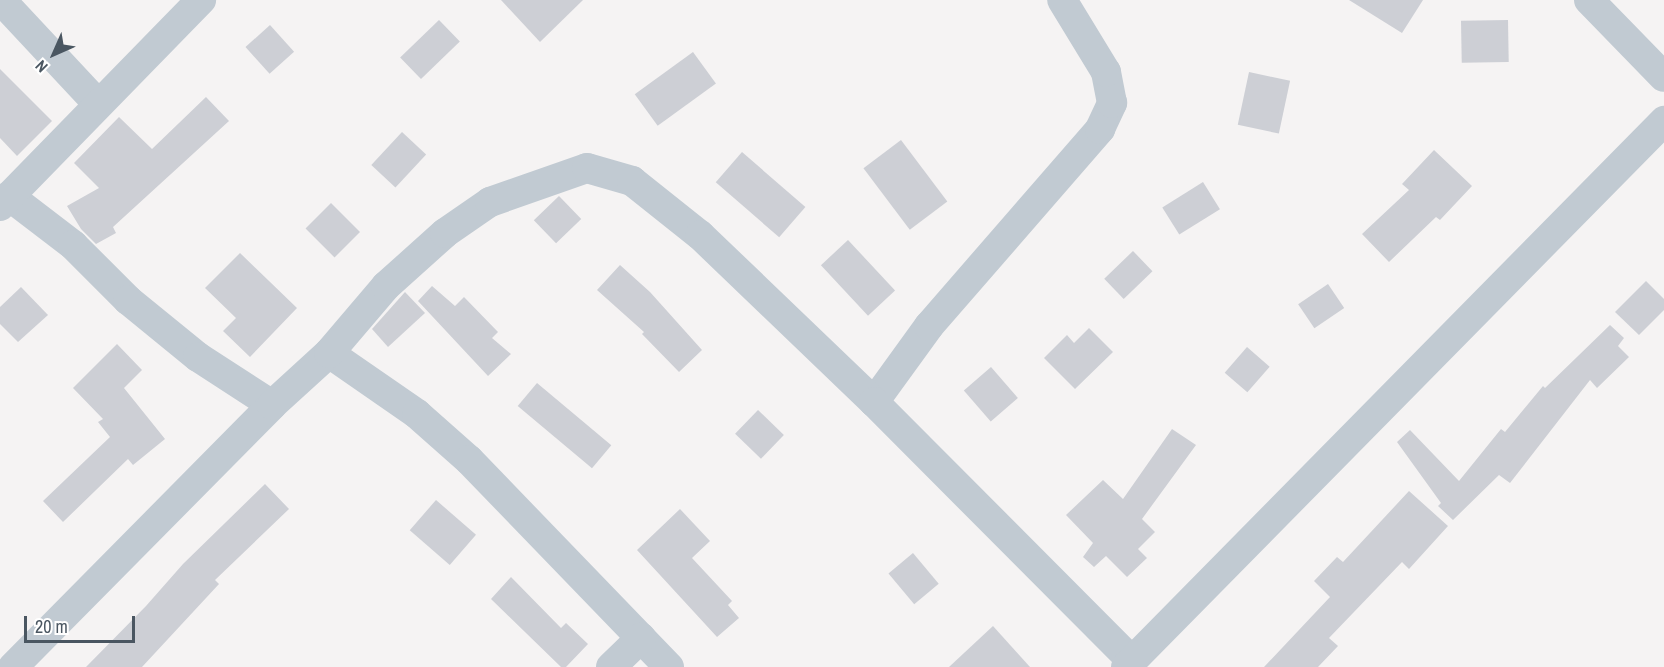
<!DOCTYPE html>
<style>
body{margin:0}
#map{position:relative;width:1664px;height:667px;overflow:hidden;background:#f5f3f3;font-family:"Archivo Narrow",sans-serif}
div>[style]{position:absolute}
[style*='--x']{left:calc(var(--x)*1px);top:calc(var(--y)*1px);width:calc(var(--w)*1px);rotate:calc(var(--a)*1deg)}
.building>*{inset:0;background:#cdcfd5;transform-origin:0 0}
.minor>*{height:30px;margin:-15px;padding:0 15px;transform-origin:15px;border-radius:15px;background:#c1cad2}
span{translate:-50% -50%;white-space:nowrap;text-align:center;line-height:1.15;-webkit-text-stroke:4.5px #fff;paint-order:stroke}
.north{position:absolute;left:24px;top:24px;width:60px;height:60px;-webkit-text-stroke:4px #fff;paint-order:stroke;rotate:225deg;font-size:16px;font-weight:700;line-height:24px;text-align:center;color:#4a5661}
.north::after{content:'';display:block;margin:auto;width:21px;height:27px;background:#4a5661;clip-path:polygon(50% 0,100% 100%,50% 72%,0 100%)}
.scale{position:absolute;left:24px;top:616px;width:111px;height:27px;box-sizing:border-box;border:3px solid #4a5661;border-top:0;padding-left:8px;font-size:18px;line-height:21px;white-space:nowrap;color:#4a5661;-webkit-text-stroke:4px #fff;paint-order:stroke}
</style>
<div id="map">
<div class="building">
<div style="clip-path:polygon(501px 0,583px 0,540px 42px)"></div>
<div style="clip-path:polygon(1349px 0,1423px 0,1402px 33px)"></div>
<div style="left:439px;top:20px;width:30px;height:54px;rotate:46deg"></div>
<div style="left:1508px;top:20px;width:42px;height:47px;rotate:89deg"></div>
<div style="left:270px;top:25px;width:36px;height:33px;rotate:48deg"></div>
<div style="left:693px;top:52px;width:39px;height:72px;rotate:54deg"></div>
<div style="clip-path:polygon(0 69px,52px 121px,17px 156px,0 138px)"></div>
<div style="left:1249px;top:72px;width:42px;height:54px;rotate:12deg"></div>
<div style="clip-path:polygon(206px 97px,229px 121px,113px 227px,116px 233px,96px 244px,81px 229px,67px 206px,99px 188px,74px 163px,119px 117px,152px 149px)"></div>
<div style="left:402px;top:132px;width:33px;height:45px;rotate:43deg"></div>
<div style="left:901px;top:140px;width:77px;height:47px;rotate:53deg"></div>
<div style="clip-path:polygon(1434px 150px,1472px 186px,1440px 220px,1436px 217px,1389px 262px,1362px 234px,1409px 190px,1402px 184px)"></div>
<div style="left:742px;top:152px;width:84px;height:40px;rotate:41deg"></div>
<div style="left:1203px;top:182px;width:32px;height:48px;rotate:58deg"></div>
<div style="left:559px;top:196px;width:32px;height:35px;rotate:46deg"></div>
<div style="left:331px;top:203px;width:41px;height:36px;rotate:45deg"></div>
<div style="left:848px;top:240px;width:69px;height:37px;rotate:47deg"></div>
<div style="left:1133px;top:251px;width:28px;height:40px;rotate:46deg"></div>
<div style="clip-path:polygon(240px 253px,297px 308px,250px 357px,223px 331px,236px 318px,205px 288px)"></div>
<div style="clip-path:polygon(620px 265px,650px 292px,702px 350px,679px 372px,642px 334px,644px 332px,597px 290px)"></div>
<div style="clip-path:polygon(1646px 281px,1664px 299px,1664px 310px,1639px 335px,1615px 312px)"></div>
<div style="left:1328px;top:284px;width:29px;height:36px;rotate:56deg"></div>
<div style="clip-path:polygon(432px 286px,455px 306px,464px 297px,498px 332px,492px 338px,511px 354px,488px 376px,418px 301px)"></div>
<div style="clip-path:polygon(21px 287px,48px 315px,18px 342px,0 324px,0 307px)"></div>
<div style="clip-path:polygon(405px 292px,425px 313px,388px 347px,372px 329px)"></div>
<div style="clip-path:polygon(1610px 325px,1624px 338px,1618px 346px,1629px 357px,1597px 388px,1590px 380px,1510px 483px,1499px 475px,1453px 520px,1438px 506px,1441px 503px,1397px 442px,1410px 430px,1459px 481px,1501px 429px,1505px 432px,1543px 386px,1545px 388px)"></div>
<div style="clip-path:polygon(1089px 328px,1113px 352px,1075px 389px,1044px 358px,1067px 335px,1074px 343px)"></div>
<div style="clip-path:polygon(117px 344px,142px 370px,124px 388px,165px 439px,133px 465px,128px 459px,63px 522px,43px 501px,110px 437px,98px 422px,103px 419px,73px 388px)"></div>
<div style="left:1247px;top:347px;width:30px;height:34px;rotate:41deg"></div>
<div style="left:991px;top:367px;width:41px;height:36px;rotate:49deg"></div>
<div style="left:537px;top:383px;width:97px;height:30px;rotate:40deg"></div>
<div style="left:758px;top:410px;width:36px;height:33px;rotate:44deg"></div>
<div style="clip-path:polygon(1172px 429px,1196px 445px,1142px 519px,1155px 532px,1138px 549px,1147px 558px,1127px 577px,1106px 556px,1094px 567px,1083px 557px,1093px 543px,1066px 515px,1103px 480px,1123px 499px)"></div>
<div style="clip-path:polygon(265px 484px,289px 509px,215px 580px,219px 584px,142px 667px,86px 667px,146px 606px,183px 564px)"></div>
<div style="clip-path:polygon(1409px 491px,1448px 526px,1409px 569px,1402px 562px,1329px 638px,1338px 646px,1318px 667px,1264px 667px,1330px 597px,1314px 581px,1337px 557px,1343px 562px)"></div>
<div style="left:436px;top:500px;width:53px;height:40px;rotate:41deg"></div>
<div style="clip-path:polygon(680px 509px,710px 541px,692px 558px,732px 601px,728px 605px,739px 618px,717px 637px,637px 550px)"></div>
<div style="left:913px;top:553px;width:40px;height:32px;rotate:50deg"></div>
<div style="clip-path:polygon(511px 577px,561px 628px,566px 623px,588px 644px,566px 667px,561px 667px,491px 599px)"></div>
<div style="clip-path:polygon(993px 626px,1030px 667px,949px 667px)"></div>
</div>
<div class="minor">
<div style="--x:1;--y:0;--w:142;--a:47"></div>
<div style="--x:1589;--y:0;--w:107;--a:45.8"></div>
<div style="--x:9;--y:196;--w:81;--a:37.4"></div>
<div style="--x:73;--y:245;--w:78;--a:45"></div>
<div style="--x:128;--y:300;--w:90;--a:39.2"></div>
<div style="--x:198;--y:357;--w:88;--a:33"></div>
<div style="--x:0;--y:206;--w:288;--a:-45.7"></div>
<div style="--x:329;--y:353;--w:107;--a:34.7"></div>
<div style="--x:417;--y:414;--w:69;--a:41.5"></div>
<div style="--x:469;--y:460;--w:288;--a:46"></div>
<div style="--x:874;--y:402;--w:94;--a:-54.1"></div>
<div style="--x:929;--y:326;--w:261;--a:-49"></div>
<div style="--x:1100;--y:129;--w:29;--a:-65"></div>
<div style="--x:1112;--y:103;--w:32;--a:-101"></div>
<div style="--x:1106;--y:72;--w:84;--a:-121.4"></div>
<div style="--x:13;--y:667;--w:368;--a:-45.3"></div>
<div style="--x:272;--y:405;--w:77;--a:-42.4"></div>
<div style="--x:329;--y:353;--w:88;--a:-49.6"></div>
<div style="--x:386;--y:286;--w:79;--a:-41.9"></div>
<div style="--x:445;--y:233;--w:55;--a:-34.6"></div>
<div style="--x:490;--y:202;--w:103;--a:-19.3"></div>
<div style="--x:587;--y:168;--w:47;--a:16.1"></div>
<div style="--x:632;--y:181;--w:87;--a:38.5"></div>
<div style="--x:700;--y:235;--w:241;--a:43.8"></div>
<div style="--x:874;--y:402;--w:366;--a:45.1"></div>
<div style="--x:611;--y:667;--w:42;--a:-44"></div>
<div style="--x:1126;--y:667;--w:767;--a:-45.42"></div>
</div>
<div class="north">N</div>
<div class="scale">20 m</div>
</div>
